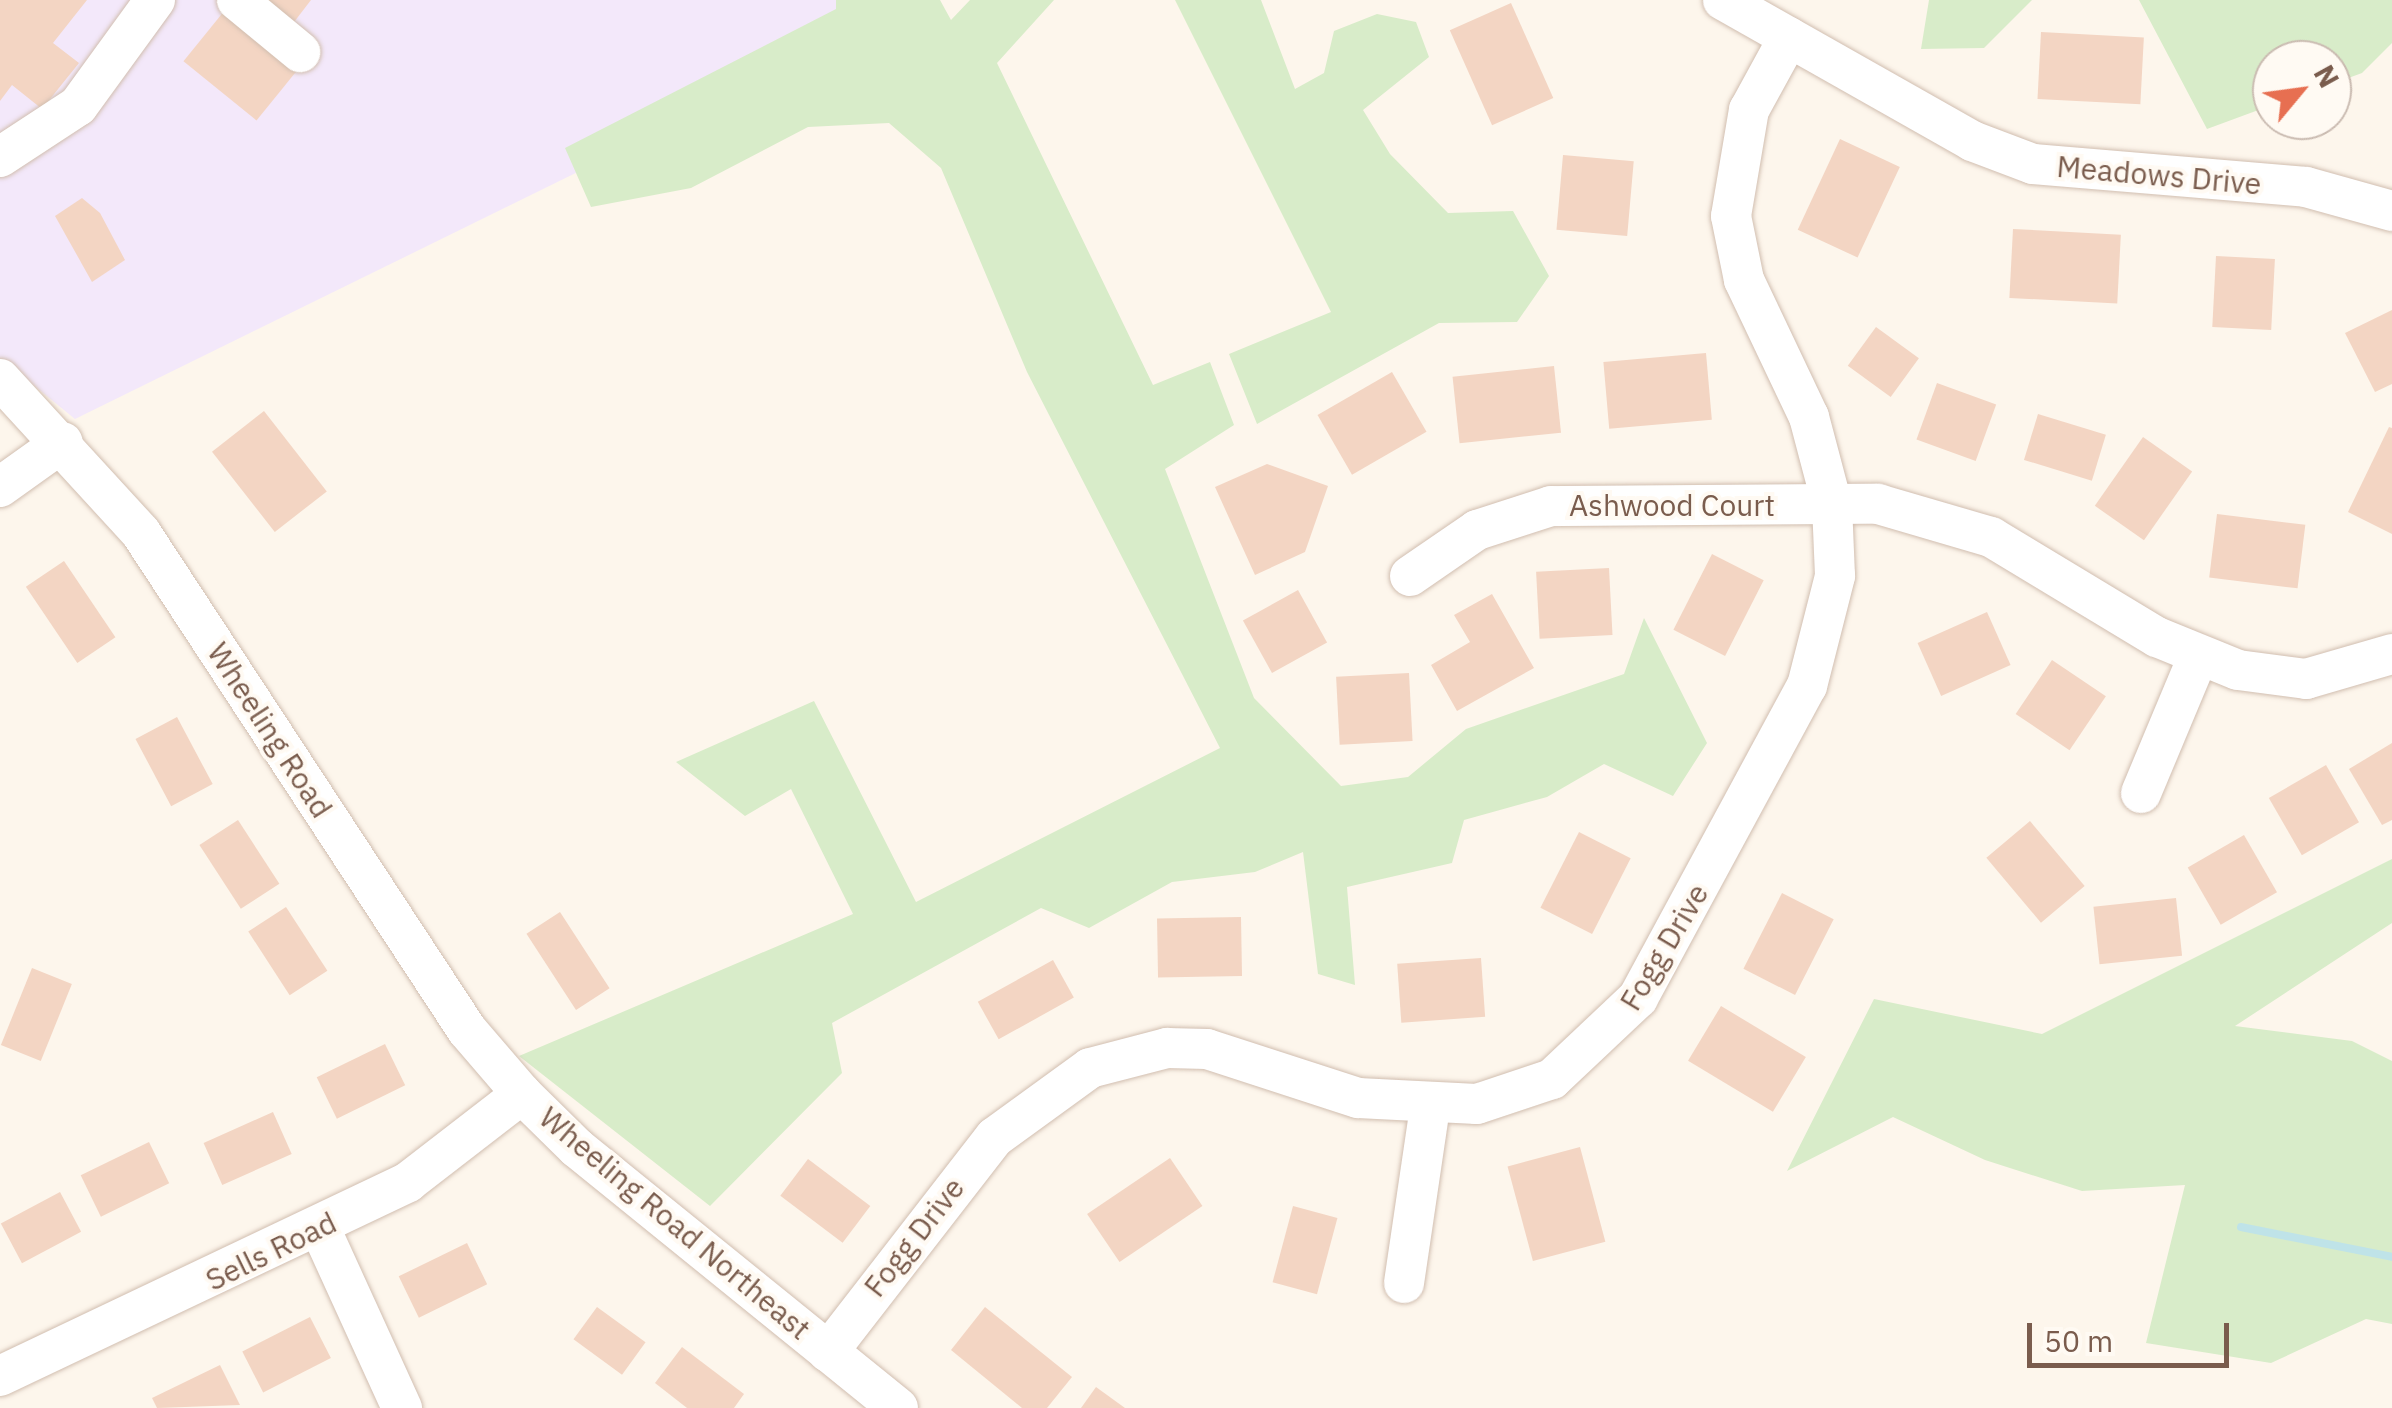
<!DOCTYPE html>
<style>
body{margin:0}
#map{position:relative;width:2392px;height:1408px;overflow:hidden;background:#fdf6ec;font-family:"IBM Plex Sans",sans-serif}
div>[style]{position:absolute}
[style*='--x']{left:calc(var(--x)*1px);top:calc(var(--y)*1px);width:calc(var(--w)*1px);rotate:calc(var(--a)*1deg)}
.education>*{inset:0;background:#f3e8fa}
.green>*{inset:0;background:#d8ecc9}
.stream>*{height:8px;margin:-4px;padding:0 4px;transform-origin:4px;border-radius:4px;background:#bfe3e8}
.building>*{inset:0;background:#f3d5c3;transform-origin:0 0}
.roads{filter:drop-shadow(0 0 2px #d1beb0) drop-shadow(0 0 2px #d1beb0)}
.minor>*{height:40px;margin:-20px;padding:0 20px;transform-origin:20px;border-radius:20px;background:#fff}
span{translate:-50% -50%;white-space:nowrap;text-align:center;line-height:1.15;-webkit-text-stroke:8px #fffaf3;paint-order:stroke}
.street-label{font-size:30px;color:#7a5c4d}
.north{position:absolute;left:2252px;top:40px;width:100px;height:100px;box-sizing:border-box;background:#fffaf3;border:2px solid #cabbb1;border-radius:50%;rotate:61deg;font-size:28px;font-weight:700;line-height:40px;text-align:center;color:#7a5c4d}
.north::after{content:'';display:block;margin:auto;width:35px;height:45px;background:#e76f51;clip-path:polygon(50% 0,100% 100%,50% 72%,0 100%)}
.scale{position:absolute;left:2027px;top:1323px;width:202px;height:45px;box-sizing:border-box;border:5px solid #7a5c4d;border-top:0;padding-left:12px;font-size:30px;line-height:35px;white-space:nowrap;color:#7a5c4d;-webkit-text-stroke:8px #fffaf3;paint-order:stroke}
</style>
<div id="map">
<div class="education">
<div style="clip-path:polygon(0 0,867px 0,879px 24px,75px 419px,0 358px)"></div>
</div>
<div class="green">
<div style="clip-path:polygon(836px 0,940px 0,951px 20px,970px 0,1054px 0,997px 63px,1153px 385px,1210px 362px,1234px 425px,1165px 469px,1254px 698px,1341px 786px,1408px 777px,1466px 729px,1624px 674px,1644px 618px,1707px 743px,1673px 796px,1604px 764px,1547px 797px,1464px 820px,1452px 863px,1347px 887px,1355px 985px,1318px 974px,1303px 852px,1255px 872px,1172px 882px,1089px 928px,1041px 908px,832px 1023px,842px 1073px,710px 1206px,519px 1056px,853px 914px,791px 789px,745px 816px,676px 762px,814px 701px,916px 902px,1220px 748px,1027px 372px,941px 168px,889px 123px,808px 127px,691px 188px,591px 207px,565px 148px,836px 9px)"></div>
<div style="clip-path:polygon(1175px 0,1261px 0,1295px 89px,1324px 73px,1334px 31px,1377px 14px,1416px 22px,1429px 57px,1363px 110px,1390px 154px,1448px 213px,1513px 211px,1549px 276px,1517px 322px,1439px 323px,1257px 424px,1229px 354px,1331px 312px)"></div>
<div style="clip-path:polygon(1929px 0,2032px 0,1984px 48px,1921px 49px)"></div>
<div style="clip-path:polygon(2139px 0,2392px 0,2392px 43px,2362px 73px,2332px 84px,2332px 60px,2272px 60px,2272px 105px,2207px 129px)"></div>
<div style="clip-path:polygon(2392px 859px,2392px 923px,2235px 1026px,2352px 1041px,2392px 1061px,2392px 1324px,2366px 1319px,2271px 1363px,2146px 1343px,2185px 1185px,2082px 1191px,1985px 1160px,1893px 1117px,1787px 1171px,1874px 999px,2042px 1034px)"></div>
</div>
<div class="stream">
<div style="--x:2241;--y:1227;--w:154;--a:11.2"></div>
</div>
<div class="building">
<div style="clip-path:polygon(0 0,87px 0,53px 43px,79px 63px,42px 109px,12px 85px,0 101px)"></div>
<div style="clip-path:polygon(258px 0,311px 0,291px 26px)"></div>
<div style="left:1511px;top:3px;width:104px;height:67px;rotate:66deg"></div>
<div style="left:225px;top:10px;width:94px;height:66px;rotate:39deg"></div>
<div style="left:2041px;top:32px;width:103px;height:67px;rotate:3deg"></div>
<div style="left:1840px;top:139px;width:66px;height:100px;rotate:25deg"></div>
<div style="left:1563px;top:155px;width:71px;height:75px;rotate:5deg"></div>
<div style="clip-path:polygon(82px 198px,100px 213px,125px 260px,92px 282px,55px 216px)"></div>
<div style="left:2013px;top:229px;width:108px;height:69px;rotate:3deg"></div>
<div style="left:2216px;top:256px;width:59px;height:71px;rotate:3deg"></div>
<div style="clip-path:polygon(2392px 310px,2392px 384px,2375px 392px,2345px 333px)"></div>
<div style="left:1876px;top:327px;width:53px;height:48px;rotate:36deg"></div>
<div style="left:1706px;top:353px;width:67px;height:103px;rotate:85deg"></div>
<div style="left:1554px;top:366px;width:67px;height:102px;rotate:84deg"></div>
<div style="left:1392px;top:372px;width:69px;height:86px;rotate:60deg"></div>
<div style="left:1937px;top:383px;width:63px;height:60px;rotate:20deg"></div>
<div style="left:264px;top:411px;width:102px;height:66px;rotate:52deg"></div>
<div style="left:2038px;top:414px;width:71px;height:48px;rotate:17deg"></div>
<div style="clip-path:polygon(2389px 427px,2392px 428px,2392px 534px,2348px 512px)"></div>
<div style="left:2143px;top:437px;width:60px;height:84px;rotate:35deg"></div>
<div style="clip-path:polygon(1267px 464px,1328px 486px,1305px 552px,1255px 575px,1215px 487px)"></div>
<div style="left:2217px;top:514px;width:89px;height:64px;rotate:7deg"></div>
<div style="left:1712px;top:554px;width:58px;height:85px;rotate:27deg"></div>
<div style="left:64px;top:561px;width:92px;height:46px;rotate:56deg"></div>
<div style="left:1609px;top:568px;width:67px;height:73px;rotate:87deg"></div>
<div style="left:1298px;top:590px;width:60px;height:63px;rotate:61deg"></div>
<div style="clip-path:polygon(1492px 594px,1534px 668px,1457px 711px,1431px 665px,1470px 642px,1454px 615px)"></div>
<div style="left:1987px;top:612px;width:58px;height:76px;rotate:66deg"></div>
<div style="left:2052px;top:660px;width:65px;height:65px;rotate:34deg"></div>
<div style="left:1409px;top:673px;width:68px;height:73px;rotate:87deg"></div>
<div style="left:177px;top:717px;width:76px;height:47px;rotate:62deg"></div>
<div style="clip-path:polygon(2392px 743px,2392px 820px,2382px 825px,2349px 769px)"></div>
<div style="left:2326px;top:765px;width:66px;height:66px;rotate:60deg"></div>
<div style="left:238px;top:820px;width:76px;height:46px;rotate:57deg"></div>
<div style="left:2030px;top:821px;width:85px;height:57px;rotate:50deg"></div>
<div style="left:1579px;top:832px;width:58px;height:85px;rotate:27deg"></div>
<div style="left:2244px;top:835px;width:66px;height:65px;rotate:60deg"></div>
<div style="left:1782px;top:893px;width:58px;height:85px;rotate:27deg"></div>
<div style="left:2176px;top:898px;width:58px;height:83px;rotate:84deg"></div>
<div style="left:286px;top:907px;width:76px;height:45px;rotate:57deg"></div>
<div style="left:560px;top:912px;width:91px;height:40px;rotate:57deg"></div>
<div style="left:1241px;top:917px;width:59px;height:84px;rotate:89deg"></div>
<div style="left:1481px;top:958px;width:59px;height:84px;rotate:86deg"></div>
<div style="left:1053px;top:960px;width:43px;height:86px;rotate:61deg"></div>
<div style="left:32px;top:968px;width:43px;height:83px;rotate:22deg"></div>
<div style="left:1721px;top:1006px;width:99px;height:64px;rotate:31deg"></div>
<div style="left:385px;top:1044px;width:46px;height:76px;rotate:64deg"></div>
<div style="left:273px;top:1112px;width:46px;height:76px;rotate:66deg"></div>
<div style="left:149px;top:1142px;width:46px;height:76px;rotate:64deg"></div>
<div style="left:1580px;top:1147px;width:98px;height:75px;rotate:75deg"></div>
<div style="left:1170px;top:1158px;width:58px;height:100px;rotate:56deg"></div>
<div style="left:808px;top:1159px;width:78px;height:46px;rotate:37deg"></div>
<div style="left:60px;top:1192px;width:45px;height:67px;rotate:62deg"></div>
<div style="left:1293px;top:1206px;width:46px;height:79px;rotate:15deg"></div>
<div style="left:467px;top:1243px;width:46px;height:76px;rotate:64deg"></div>
<div style="left:597px;top:1307px;width:60px;height:40px;rotate:36deg"></div>
<div style="clip-path:polygon(985px 1307px,1072px 1377px,1047px 1408px,1022px 1408px,951px 1350px)"></div>
<div style="left:310px;top:1317px;width:46px;height:76px;rotate:63deg"></div>
<div style="clip-path:polygon(682px 1347px,744px 1394px,734px 1408px,687px 1408px,655px 1383px)"></div>
<div style="clip-path:polygon(220px 1365px,240px 1405px,157px 1408px,152px 1398px)"></div>
<div style="clip-path:polygon(1096px 1387px,1125px 1408px,1081px 1408px)"></div>
</div>
<div class="roads">
<div class="minor">
<div style="--x:237;--y:0;--w:82;--a:39.5"></div>
<div style="--x:1723;--y:0;--w:286;--a:29.5"></div>
<div style="--x:1972;--y:141;--w:65;--a:20.7"></div>
<div style="--x:2033;--y:164;--w:274;--a:4.8"></div>
<div style="--x:2306;--y:187;--w:89;--a:15.6"></div>
<div style="--x:0;--y:157;--w:93;--a:-33.2"></div>
<div style="--x:78;--y:106;--w:131;--a:-54"></div>
<div style="--x:0;--y:379;--w:209;--a:47.5"></div>
<div style="--x:141;--y:533;--w:594;--a:56.74"></div>
<div style="--x:467;--y:1030;--w:84;--a:49.3"></div>
<div style="--x:522;--y:1094;--w:77;--a:44.5"></div>
<div style="--x:577;--y:1148;--w:413;--a:39"></div>
<div style="--x:0;--y:487;--w:77;--a:-35.5"></div>
<div style="--x:1410;--y:576;--w:81;--a:-34.5"></div>
<div style="--x:1477;--y:530;--w:78;--a:-18"></div>
<div style="--x:1551;--y:506;--w:327;--a:-0.4"></div>
<div style="--x:1878;--y:504;--w:118;--a:16.3"></div>
<div style="--x:1991;--y:537;--w:194;--a:31.1"></div>
<div style="--x:2157;--y:637;--w:87;--a:22.2"></div>
<div style="--x:2238;--y:670;--w:69;--a:7.5"></div>
<div style="--x:2306;--y:679;--w:90;--a:-16.2"></div>
<div style="--x:2141;--y:793;--w:147;--a:-67.3"></div>
<div style="--x:320;--y:1228;--w:198;--a:65.5"></div>
<div style="--x:1404;--y:1283;--w:179;--a:-81.6"></div>
<div style="--x:828;--y:1352;--w:272;--a:-52.2"></div>
<div style="--x:995;--y:1137;--w:117;--a:-36"></div>
<div style="--x:1090;--y:1068;--w:80;--a:-14.6"></div>
<div style="--x:1167;--y:1048;--w:40;--a:1.4"></div>
<div style="--x:1207;--y:1049;--w:159;--a:18"></div>
<div style="--x:1358;--y:1098;--w:119;--a:2.9"></div>
<div style="--x:1477;--y:1104;--w:79;--a:-18.4"></div>
<div style="--x:1552;--y:1079;--w:118;--a:-43.3"></div>
<div style="--x:1638;--y:998;--w:355;--a:-61.6"></div>
<div style="--x:1807;--y:686;--w:114;--a:-75.7"></div>
<div style="--x:1835;--y:576;--w:72;--a:-92.4"></div>
<div style="--x:1832;--y:504;--w:90;--a:-104.8"></div>
<div style="--x:1809;--y:417;--w:152;--a:-115.4"></div>
<div style="--x:1744;--y:280;--w:65;--a:-101.5"></div>
<div style="--x:1731;--y:216;--w:108;--a:-80.4"></div>
<div style="--x:1749;--y:110;--w:83;--a:-61.3"></div>
<div style="--x:0;--y:1376;--w:452;--a:-25.4"></div>
<div style="--x:408;--y:1182;--w:144;--a:-37.7"></div>
</div>
</div>
<div class="street-label">
<span style="left:2159px;top:175px;rotate:5deg">Meadows Drive</span>
<span style="left:1672px;top:505px">Ashwood Court</span>
<span style="left:270px;top:730px;rotate:57deg">Wheeling Road</span>
<span style="left:1664px;top:947px;rotate:-59deg">Fogg Drive</span>
<span style="left:675px;top:1223px;rotate:40deg">Wheeling Road Northeast</span>
<span style="left:914px;top:1237px;rotate:-52deg">Fogg Drive</span>
<span style="left:271px;top:1251px;rotate:-26deg">Sells Road</span>
</div>
<div class="north">N</div>
<div class="scale">50 m</div>
</div>
